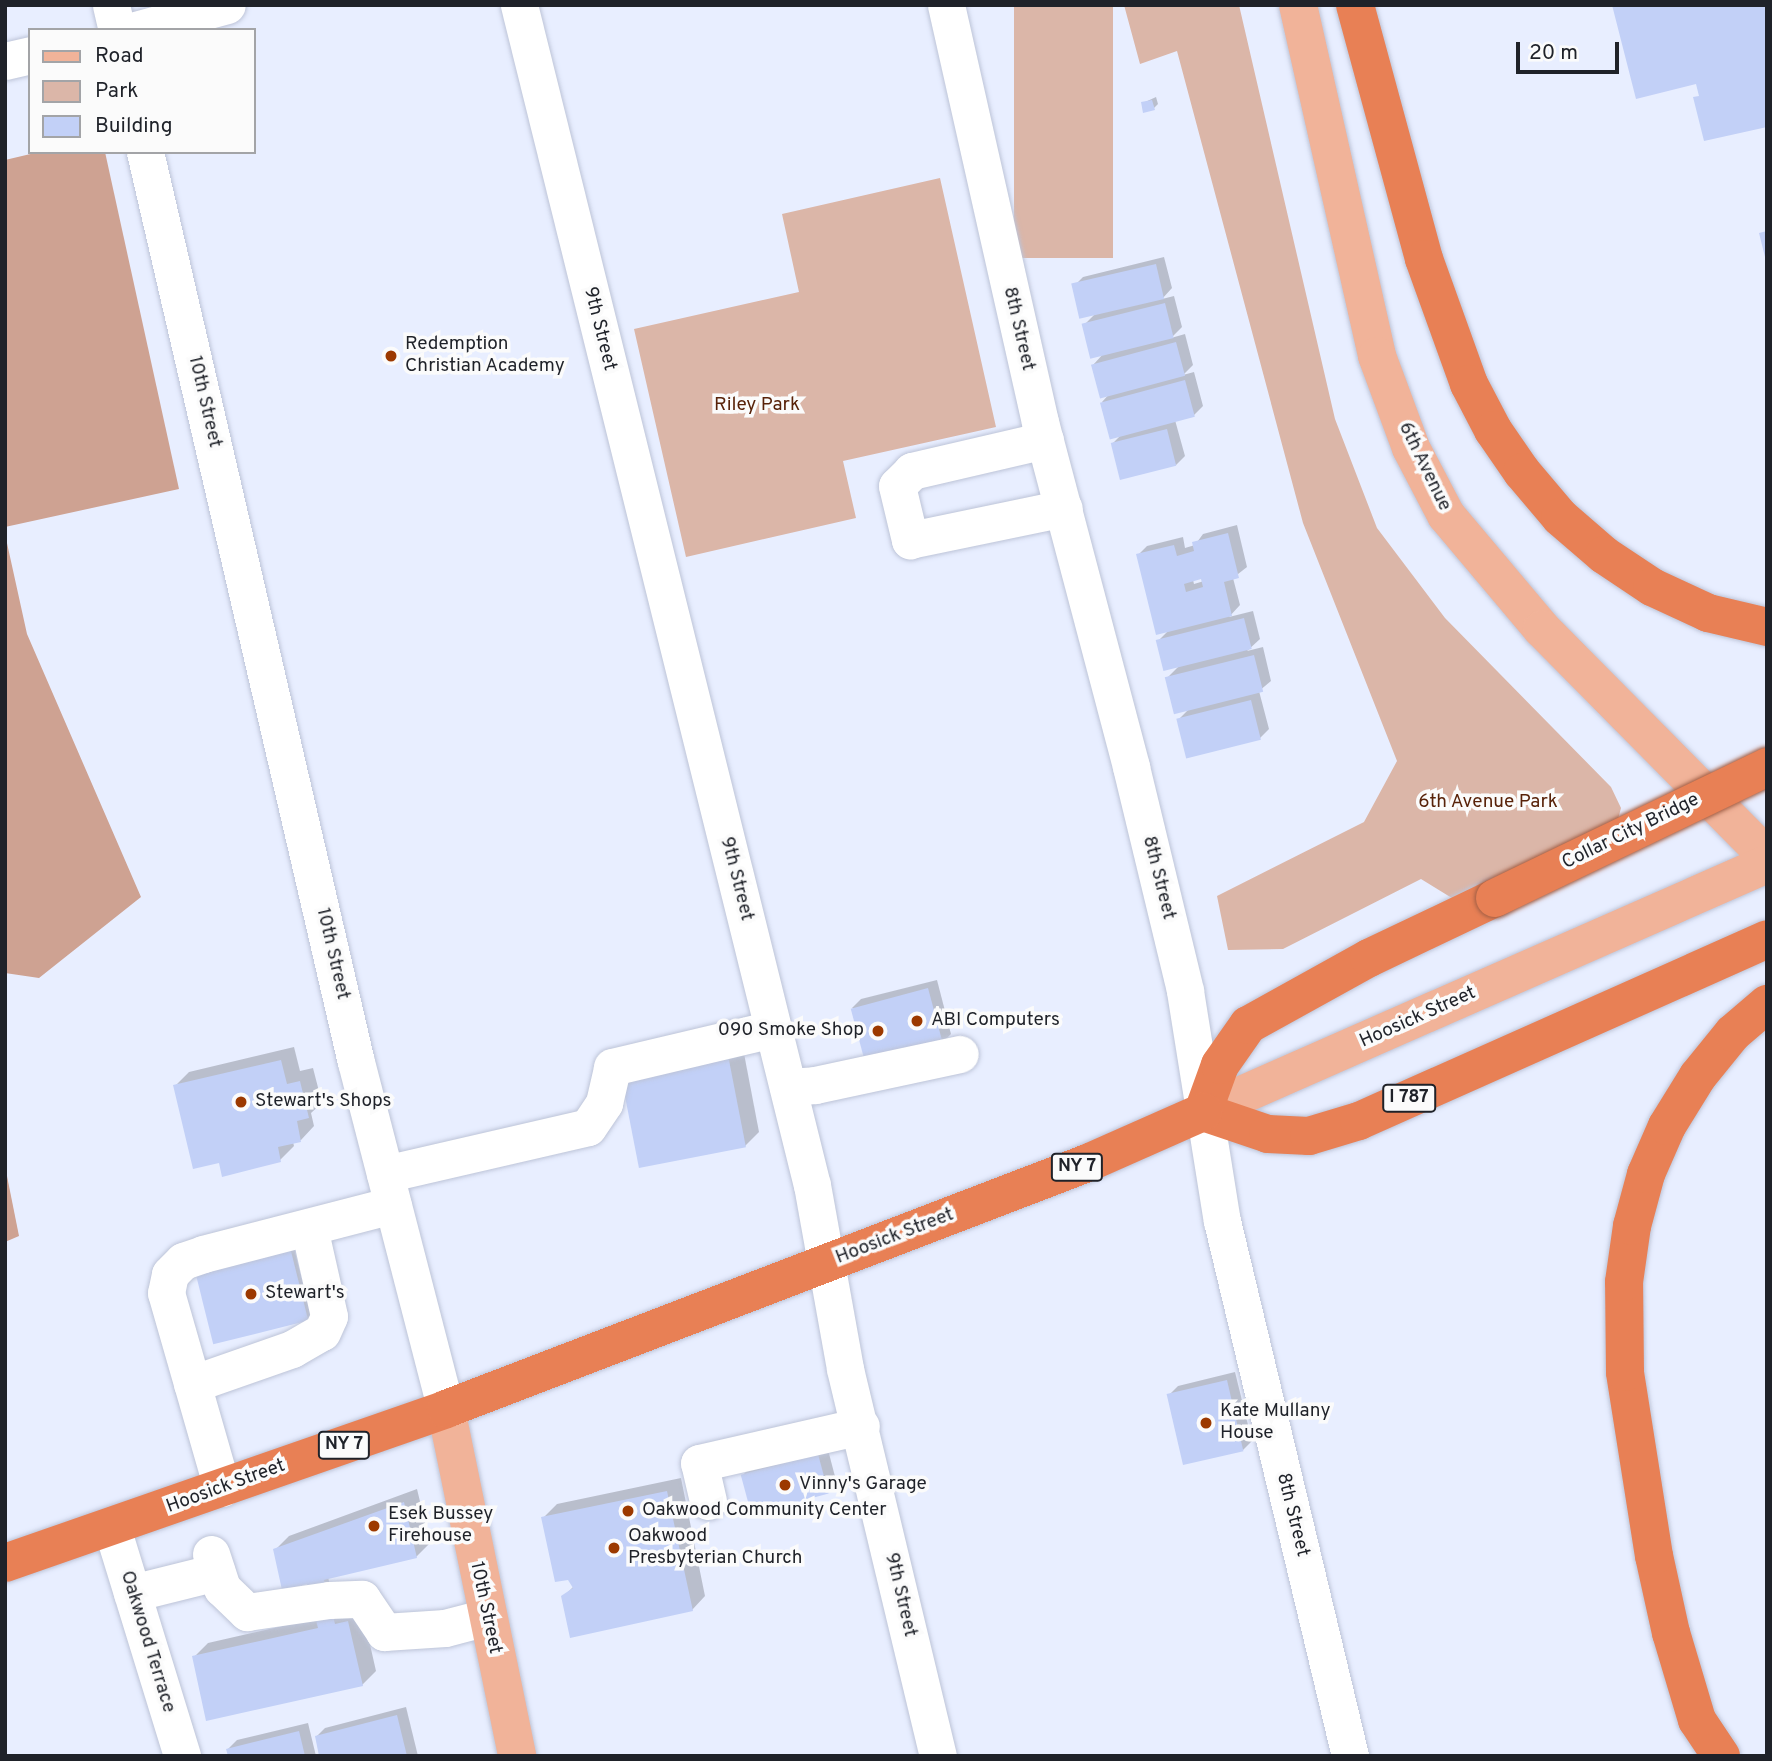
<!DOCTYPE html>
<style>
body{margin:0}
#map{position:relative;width:1772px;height:1761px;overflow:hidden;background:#e8eeff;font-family:Overpass,sans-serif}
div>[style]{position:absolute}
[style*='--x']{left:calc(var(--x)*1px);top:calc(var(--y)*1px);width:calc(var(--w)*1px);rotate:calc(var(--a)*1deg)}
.green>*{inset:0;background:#dbb6a8;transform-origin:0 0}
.forest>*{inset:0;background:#cea292}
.shadow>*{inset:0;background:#0003}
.building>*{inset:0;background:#c2d0f7;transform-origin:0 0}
.roads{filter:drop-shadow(0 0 2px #bdc4d8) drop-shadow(0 0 2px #bdc4d8)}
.minor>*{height:37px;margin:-18.5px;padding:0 18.5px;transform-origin:18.5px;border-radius:18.5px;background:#fff}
.major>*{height:38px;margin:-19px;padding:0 19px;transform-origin:19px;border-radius:19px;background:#f1b399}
.highway>*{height:38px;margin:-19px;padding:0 19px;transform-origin:19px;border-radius:19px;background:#e88055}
.bridges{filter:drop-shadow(0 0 2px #a25f46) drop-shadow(0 0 2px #a25f46)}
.highway-bridge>*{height:38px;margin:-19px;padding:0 19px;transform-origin:19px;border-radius:19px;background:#e88055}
.dots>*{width:19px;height:19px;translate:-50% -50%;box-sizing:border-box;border:4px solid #fbfbfb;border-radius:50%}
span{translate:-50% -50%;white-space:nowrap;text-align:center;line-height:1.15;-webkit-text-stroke:7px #fbfbfb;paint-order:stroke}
.shield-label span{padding:2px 5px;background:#fbfbfb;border:2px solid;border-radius:5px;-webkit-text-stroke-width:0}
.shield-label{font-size:18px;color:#1f2229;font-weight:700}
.street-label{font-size:19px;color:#1f2229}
.poi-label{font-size:19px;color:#1f2229}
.left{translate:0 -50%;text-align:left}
.right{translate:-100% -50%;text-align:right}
.park-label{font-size:19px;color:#582209}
.frame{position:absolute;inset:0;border:7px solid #1f2229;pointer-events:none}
.legend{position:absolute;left:28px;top:28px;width:228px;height:126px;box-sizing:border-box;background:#fbfbfb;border:2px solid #a3a4a7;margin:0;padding:9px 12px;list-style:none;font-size:21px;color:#1f2229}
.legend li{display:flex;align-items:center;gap:14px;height:35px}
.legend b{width:35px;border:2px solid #a3a4a7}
.scale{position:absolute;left:1516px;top:42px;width:103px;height:32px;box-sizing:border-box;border:4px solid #1f2229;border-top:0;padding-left:9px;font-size:21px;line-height:24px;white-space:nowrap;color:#1f2229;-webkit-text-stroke:5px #fbfbfb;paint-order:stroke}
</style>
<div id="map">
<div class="green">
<div style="left:1014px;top:5px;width:99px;height:253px"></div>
<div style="clip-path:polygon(1124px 5px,1239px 5px,1335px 419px,1377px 528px,1445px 618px,1611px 787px,1621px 808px,1607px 860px,1486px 919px,1421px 879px,1283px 949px,1228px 950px,1217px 896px,1364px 822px,1397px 761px,1303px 523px,1177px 51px,1140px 64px)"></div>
<div style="clip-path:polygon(940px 178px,996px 427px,843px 461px,856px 518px,686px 557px,634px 329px,799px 292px,782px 214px)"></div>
</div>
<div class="forest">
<div style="clip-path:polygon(39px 152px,105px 152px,179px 489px,5px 527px,5px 160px)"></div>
<div style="clip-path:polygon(5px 534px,27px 634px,141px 897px,39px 978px,5px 973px)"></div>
<div style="clip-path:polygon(5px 1166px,19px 1236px,5px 1242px)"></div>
</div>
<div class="shadow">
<div style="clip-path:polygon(1156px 97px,1158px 104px,1154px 108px,1143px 103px)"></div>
<div style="clip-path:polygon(1164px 257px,1172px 288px,1162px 299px,1174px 296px,1182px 327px,1171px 338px,1185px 334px,1193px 365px,1183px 375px,1194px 372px,1203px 406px,1194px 415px,1175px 420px,1185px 456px,1176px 465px,1113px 443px,1123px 433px,1102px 402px,1111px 392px,1093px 365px,1104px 353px,1084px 325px,1094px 315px,1074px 286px,1083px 277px)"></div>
<div style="clip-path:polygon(evenodd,1237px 525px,1247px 567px,1233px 578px,1240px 605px,1229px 617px,1253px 611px,1260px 639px,1247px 651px,1263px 647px,1271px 681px,1259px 691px,1269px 729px,1260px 738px,1178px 720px,1189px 709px,1167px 678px,1180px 665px,1158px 641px,1169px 630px,1138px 555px,1147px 546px,1183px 537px,1185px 548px,1195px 545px,1203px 534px,1237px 525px,1203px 577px,1204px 581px,1194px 584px,1193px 580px,1203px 577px)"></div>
<div style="clip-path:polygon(937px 980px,951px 1034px,942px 1043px,852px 1008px,861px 999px)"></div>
<div style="clip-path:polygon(742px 1043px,759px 1132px,745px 1146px,623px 1076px)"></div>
<div style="clip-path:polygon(294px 1047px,300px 1071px,313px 1068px,322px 1103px,311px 1113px,314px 1126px,301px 1140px,293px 1142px,294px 1146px,280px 1160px,220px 1161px,175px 1086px,189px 1072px)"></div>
<div style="clip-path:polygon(292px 1240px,311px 1315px,307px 1319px,214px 1342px)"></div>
<div style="clip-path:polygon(1235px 1372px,1252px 1441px,1243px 1450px,1169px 1395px,1178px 1386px)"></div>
<div style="clip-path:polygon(827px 1446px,837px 1484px,828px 1493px,743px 1475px,752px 1466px)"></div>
<div style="clip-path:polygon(681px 1478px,705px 1596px,692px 1610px,563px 1597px,574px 1586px,543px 1518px,557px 1504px)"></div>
<div style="clip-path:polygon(417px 1489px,430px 1543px,416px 1557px,328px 1577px,337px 1614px,362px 1609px,376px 1671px,362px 1685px,194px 1657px,208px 1643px,318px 1618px,309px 1585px,275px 1550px,289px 1536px)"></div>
<div style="clip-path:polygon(406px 1707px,418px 1756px,321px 1756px,316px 1737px,325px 1728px)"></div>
<div style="clip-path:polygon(308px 1723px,316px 1756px,229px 1756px,228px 1749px,237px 1740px)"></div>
</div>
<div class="building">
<div style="clip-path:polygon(1612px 5px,1767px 5px,1767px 127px,1704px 141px,1693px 97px,1699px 96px,1696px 84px,1636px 99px)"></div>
<div style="clip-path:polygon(1152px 100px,1155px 110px,1143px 113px,1141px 102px)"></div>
<div style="clip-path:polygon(1767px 231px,1767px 260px,1766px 261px,1759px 233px)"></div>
<div style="left:1156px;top:264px;width:36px;height:87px;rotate:77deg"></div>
<div style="left:1165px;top:303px;width:36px;height:86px;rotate:76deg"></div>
<div style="left:1176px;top:342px;width:35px;height:88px;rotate:75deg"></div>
<div style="left:1185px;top:380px;width:38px;height:88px;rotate:75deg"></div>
<div style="left:1167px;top:429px;width:38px;height:58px;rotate:76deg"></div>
<div style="clip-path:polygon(evenodd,1228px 533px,1239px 578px,1224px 582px,1232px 616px,1156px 635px,1136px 554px,1174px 545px,1177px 556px,1194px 551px,1192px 542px,1228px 533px,1201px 579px,1203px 587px,1186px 592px,1184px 584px,1201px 579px)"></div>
<div style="left:1244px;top:618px;width:32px;height:91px;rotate:76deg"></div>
<div style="left:1254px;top:655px;width:38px;height:92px;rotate:76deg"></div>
<div style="left:1251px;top:700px;width:41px;height:77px;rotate:76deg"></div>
<div style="left:928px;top:988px;width:59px;height:80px;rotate:75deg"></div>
<div style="left:728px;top:1055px;width:94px;height:109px;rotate:79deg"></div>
<div style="clip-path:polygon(281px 1060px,287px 1084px,300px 1081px,309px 1118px,297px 1121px,301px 1142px,278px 1147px,281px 1162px,222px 1177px,219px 1163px,193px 1169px,173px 1085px)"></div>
<div style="left:289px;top:1243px;width:80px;height:98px;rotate:76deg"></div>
<div style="left:1227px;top:1380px;width:73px;height:62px;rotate:77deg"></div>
<div style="left:818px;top:1454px;width:41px;height:80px;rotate:75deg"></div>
<div style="clip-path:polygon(667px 1491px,693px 1611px,570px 1638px,561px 1596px,573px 1588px,568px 1580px,555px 1582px,541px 1517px)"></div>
<div style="clip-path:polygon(404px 1502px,417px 1558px,324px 1580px,335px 1624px,348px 1621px,363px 1686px,206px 1721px,192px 1656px,318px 1628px,307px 1584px,282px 1590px,273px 1549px)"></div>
<div style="clip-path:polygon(397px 1715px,407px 1756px,319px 1756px,315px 1736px)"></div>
<div style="clip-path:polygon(299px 1731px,305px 1756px,228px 1756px,226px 1749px)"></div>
</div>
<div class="roads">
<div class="minor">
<div style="--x:111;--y:5;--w:26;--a:77"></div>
<div style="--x:519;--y:5;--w:1216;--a:76.06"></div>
<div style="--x:812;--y:1185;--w:187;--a:79.8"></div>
<div style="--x:845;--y:1369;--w:398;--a:76.5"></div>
<div style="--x:946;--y:5;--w:427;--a:77.3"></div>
<div style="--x:1040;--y:422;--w:357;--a:75.2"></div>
<div style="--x:1131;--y:767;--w:230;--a:76.4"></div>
<div style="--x:1185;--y:991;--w:233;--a:80.9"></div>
<div style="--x:1222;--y:1221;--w:550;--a:76.54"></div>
<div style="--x:135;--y:30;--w:95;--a:-15.2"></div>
<div style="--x:5;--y:61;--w:26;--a:-13"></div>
<div style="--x:145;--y:152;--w:934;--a:76.95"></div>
<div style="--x:356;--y:1062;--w:358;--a:75.5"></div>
<div style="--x:1045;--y:440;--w:137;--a:166.9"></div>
<div style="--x:912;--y:471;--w:21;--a:135"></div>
<div style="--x:897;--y:486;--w:56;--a:76.5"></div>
<div style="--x:910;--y:540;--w:157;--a:-11.7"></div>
<div style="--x:788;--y:1087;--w:27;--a:-4"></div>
<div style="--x:815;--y:1085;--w:148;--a:-12.1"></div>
<div style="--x:385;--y:1174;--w:208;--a:-13"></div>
<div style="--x:588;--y:1127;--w:29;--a:-56"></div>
<div style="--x:604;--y:1103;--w:37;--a:-77"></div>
<div style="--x:612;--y:1067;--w:165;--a:-13.3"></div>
<div style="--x:192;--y:1384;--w:106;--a:-19.3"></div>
<div style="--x:292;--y:1349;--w:34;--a:-30"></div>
<div style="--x:322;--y:1332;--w:17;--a:-66"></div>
<div style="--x:329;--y:1316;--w:91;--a:-102.7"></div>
<div style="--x:222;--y:1488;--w:203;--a:-106"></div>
<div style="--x:166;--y:1293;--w:19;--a:-78"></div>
<div style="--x:170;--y:1274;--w:18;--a:-45"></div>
<div style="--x:183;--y:1261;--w:21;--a:-19"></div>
<div style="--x:203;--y:1254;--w:196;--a:-14.5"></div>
<div style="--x:708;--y:1501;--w:39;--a:-103"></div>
<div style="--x:699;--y:1463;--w:166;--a:-12.9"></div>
<div style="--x:112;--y:1528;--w:239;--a:72.9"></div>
<div style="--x:211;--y:1554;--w:36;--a:72"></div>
<div style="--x:222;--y:1588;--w:35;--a:44"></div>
<div style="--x:247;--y:1612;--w:83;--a:-8.3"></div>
<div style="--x:329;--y:1600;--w:33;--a:-2"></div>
<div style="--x:362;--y:1599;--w:40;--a:56"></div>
<div style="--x:384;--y:1632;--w:61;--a:-3.8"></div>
<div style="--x:445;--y:1628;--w:43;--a:-14.7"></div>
<div style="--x:132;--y:1593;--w:87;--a:-14"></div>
</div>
<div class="major">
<div style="--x:1298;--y:5;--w:360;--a:77.3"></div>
<div style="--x:1377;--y:356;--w:98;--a:69.7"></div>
<div style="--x:1411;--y:448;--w:76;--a:62.4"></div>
<div style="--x:1446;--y:515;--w:149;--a:49.9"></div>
<div style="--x:1542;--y:629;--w:320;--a:45.3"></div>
<div style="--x:1203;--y:1112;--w:616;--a:-23.74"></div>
<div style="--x:446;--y:1409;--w:354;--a:78.4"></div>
</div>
<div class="highway">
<div style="--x:1355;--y:5;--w:263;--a:74.8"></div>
<div style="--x:1424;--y:259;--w:133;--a:70.2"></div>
<div style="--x:1469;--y:384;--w:52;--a:62.4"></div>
<div style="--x:1493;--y:430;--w:51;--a:55.4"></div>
<div style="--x:1522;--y:472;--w:59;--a:49.8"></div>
<div style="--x:1560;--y:517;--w:58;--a:40.8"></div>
<div style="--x:1604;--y:555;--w:58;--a:33.7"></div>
<div style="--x:1652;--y:587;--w:62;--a:24.9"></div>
<div style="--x:1708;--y:613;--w:61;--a:13.3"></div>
<div style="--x:1203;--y:1112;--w:69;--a:18.7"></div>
<div style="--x:1268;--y:1134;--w:41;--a:2.8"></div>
<div style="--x:1309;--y:1136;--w:52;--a:-16.7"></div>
<div style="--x:1359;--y:1121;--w:447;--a:-24"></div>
<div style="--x:1203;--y:1112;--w:50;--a:-70.1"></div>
<div style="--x:1220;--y:1065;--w:49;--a:-55"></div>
<div style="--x:1248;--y:1025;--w:138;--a:-29"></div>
<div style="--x:1369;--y:958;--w:140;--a:-25.5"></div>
<div style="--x:5;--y:1563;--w:467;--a:-19.2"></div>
<div style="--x:446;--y:1409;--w:690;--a:-20.98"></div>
<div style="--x:1090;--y:1162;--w:124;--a:-23.9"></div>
<div style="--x:1721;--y:1756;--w:43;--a:-123.7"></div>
<div style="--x:1697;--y:1720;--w:91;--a:-106.6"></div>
<div style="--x:1671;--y:1633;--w:79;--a:-102.4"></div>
<div style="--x:1654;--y:1556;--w:186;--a:-99"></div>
<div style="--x:1625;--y:1372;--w:90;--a:-90.6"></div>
<div style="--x:1624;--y:1282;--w:57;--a:-81.9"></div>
<div style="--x:1632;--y:1226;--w:54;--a:-74.9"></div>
<div style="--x:1646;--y:1174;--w:52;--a:-66.4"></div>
<div style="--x:1667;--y:1126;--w:59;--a:-58.2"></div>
<div style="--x:1698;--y:1076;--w:55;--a:-50.9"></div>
<div style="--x:1733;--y:1033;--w:45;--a:-40.5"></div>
</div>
</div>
<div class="bridges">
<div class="highway-bridge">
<div style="--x:1495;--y:898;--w:302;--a:-25.7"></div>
</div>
</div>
<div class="dots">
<div style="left:391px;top:356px;background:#9c3900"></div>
<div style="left:917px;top:1021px;background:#9c3900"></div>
<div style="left:878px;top:1031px;background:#9c3900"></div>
<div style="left:241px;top:1102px;background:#9c3900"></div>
<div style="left:251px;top:1294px;background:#9c3900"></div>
<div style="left:1206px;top:1423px;background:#9c3900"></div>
<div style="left:785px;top:1485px;background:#9c3900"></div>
<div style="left:628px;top:1511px;background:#9c3900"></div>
<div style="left:374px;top:1526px;background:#9c3900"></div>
<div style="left:614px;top:1548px;background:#9c3900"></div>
</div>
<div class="shield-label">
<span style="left:1409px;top:1098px">I 787</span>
<span style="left:1077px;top:1167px">NY 7</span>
<span style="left:344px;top:1445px">NY 7</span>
</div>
<div class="street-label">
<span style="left:599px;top:329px;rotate:76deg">9th Street</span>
<span style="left:1018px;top:329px;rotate:77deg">8th Street</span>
<span style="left:204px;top:402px;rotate:77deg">10th Street</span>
<span style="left:1424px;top:467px;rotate:64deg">6th Avenue</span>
<span style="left:1631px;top:832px;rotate:-26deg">Collar City Bridge</span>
<span style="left:1158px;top:878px;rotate:76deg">8th Street</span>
<span style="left:736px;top:879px;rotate:76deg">9th Street</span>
<span style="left:332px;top:954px;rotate:77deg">10th Street</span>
<span style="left:1418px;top:1018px;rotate:-24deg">Hoosick Street</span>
<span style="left:895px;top:1237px;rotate:-21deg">Hoosick Street</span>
<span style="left:226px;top:1487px;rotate:-20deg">Hoosick Street</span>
<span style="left:1292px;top:1515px;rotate:76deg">8th Street</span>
<span style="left:900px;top:1595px;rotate:77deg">9th Street</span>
<span style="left:485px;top:1608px;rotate:78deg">10th Street</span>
<span style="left:147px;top:1642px;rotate:73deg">Oakwood Terrace</span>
</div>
<div class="poi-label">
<span class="left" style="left:405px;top:356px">Redemption<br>Christian Academy</span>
<span class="left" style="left:931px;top:1021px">ABI Computers</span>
<span class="right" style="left:864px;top:1031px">090 Smoke Shop</span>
<span class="left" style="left:255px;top:1102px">Stewart's Shops</span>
<span class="left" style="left:265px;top:1294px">Stewart's</span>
<span class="left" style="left:1220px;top:1423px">Kate Mullany<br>House</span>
<span class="left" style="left:799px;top:1485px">Vinny's Garage</span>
<span class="left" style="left:642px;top:1511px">Oakwood Community Center</span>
<span class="left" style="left:388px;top:1526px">Esek Bussey<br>Firehouse</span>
<span class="left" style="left:628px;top:1548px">Oakwood<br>Presbyterian Church</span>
</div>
<div class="park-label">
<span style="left:757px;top:406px">Riley Park</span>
<span style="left:1488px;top:803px">6th Avenue Park</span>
</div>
<div class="frame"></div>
<ul class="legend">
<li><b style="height:9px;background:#f1b399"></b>Road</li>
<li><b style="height:19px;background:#dbb6a8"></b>Park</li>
<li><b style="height:19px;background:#c2d0f7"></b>Building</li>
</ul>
<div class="scale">20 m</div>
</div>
